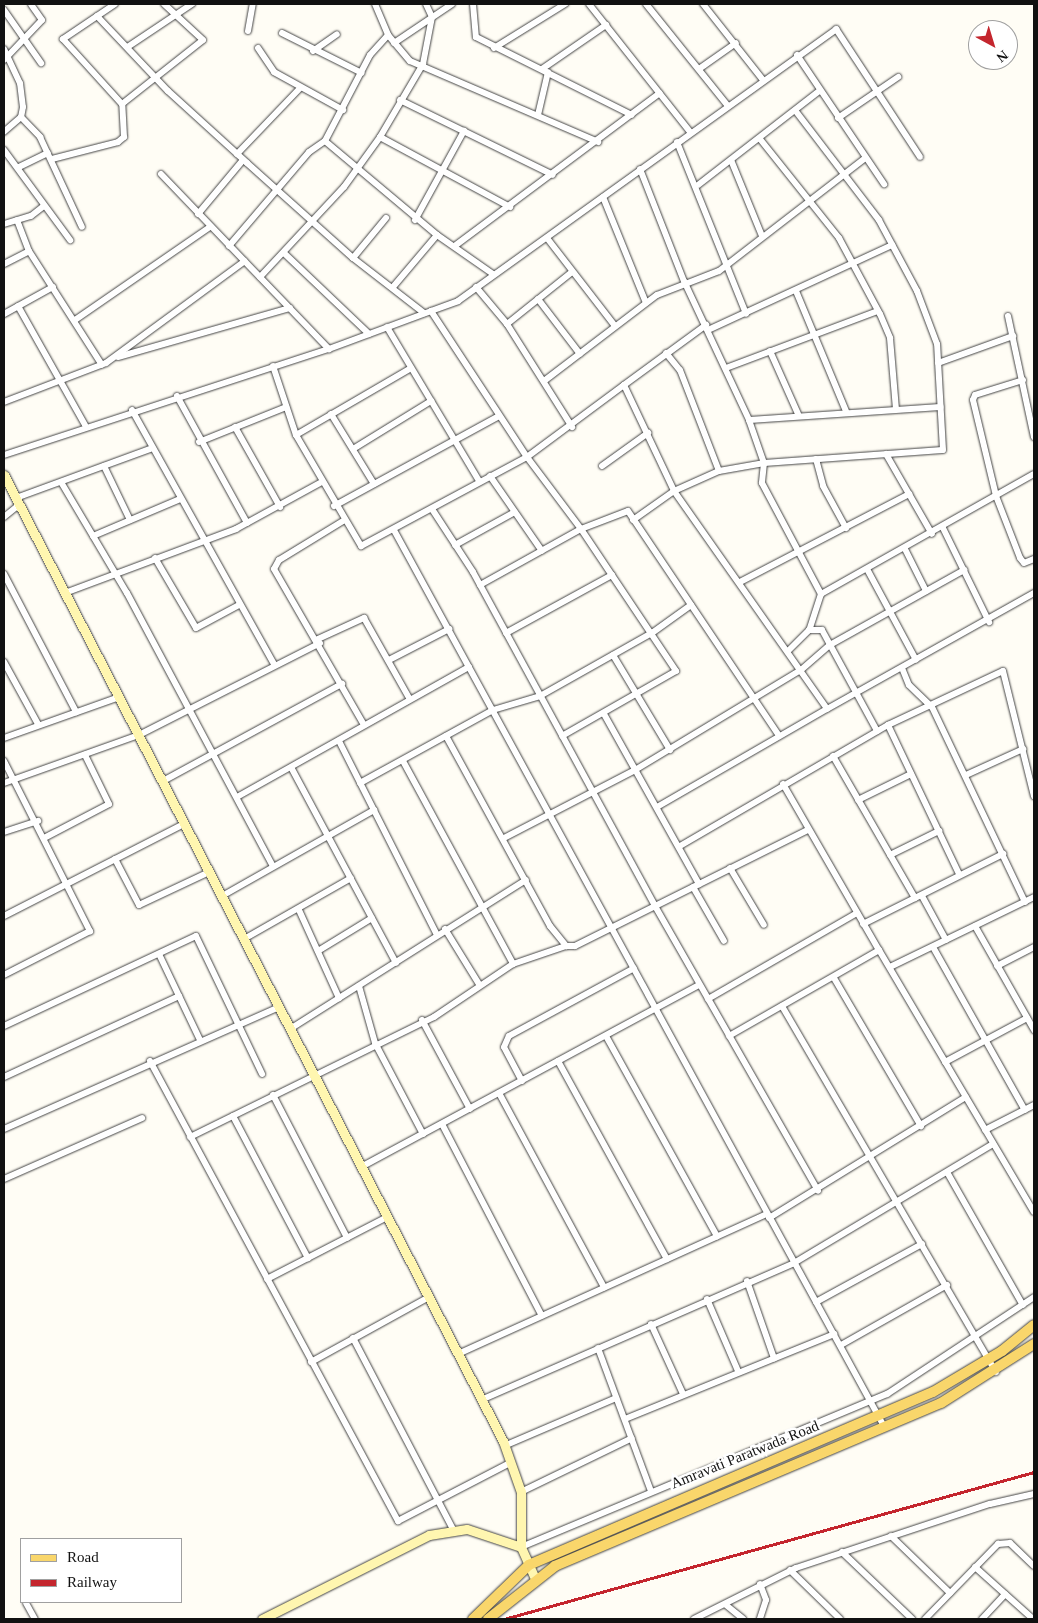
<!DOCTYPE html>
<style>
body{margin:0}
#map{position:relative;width:1038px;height:1623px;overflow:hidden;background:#fffdf5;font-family:"Times New Roman",serif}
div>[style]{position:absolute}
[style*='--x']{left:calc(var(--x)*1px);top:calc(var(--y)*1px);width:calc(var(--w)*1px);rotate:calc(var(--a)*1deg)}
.roads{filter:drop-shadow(0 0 1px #444) drop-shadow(0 0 1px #444)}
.street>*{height:6px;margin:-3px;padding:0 3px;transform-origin:3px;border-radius:3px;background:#fff}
.secondary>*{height:9px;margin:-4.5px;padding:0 4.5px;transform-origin:4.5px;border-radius:4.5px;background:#fff6b0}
.primary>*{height:10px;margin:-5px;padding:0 5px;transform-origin:5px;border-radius:5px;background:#f9d66b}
.rail>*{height:2.5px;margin:-1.25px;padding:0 1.25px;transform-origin:1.25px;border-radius:1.25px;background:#c4262e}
span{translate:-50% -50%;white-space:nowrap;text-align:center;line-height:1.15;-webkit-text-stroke:5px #fff;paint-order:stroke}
.street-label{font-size:15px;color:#111}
.frame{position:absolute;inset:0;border:5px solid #111;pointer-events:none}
.legend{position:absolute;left:20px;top:1538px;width:162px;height:65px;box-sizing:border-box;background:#fff;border:1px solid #a0a0a0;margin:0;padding:6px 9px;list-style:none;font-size:15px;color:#111}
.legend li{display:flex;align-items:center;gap:10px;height:25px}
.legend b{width:25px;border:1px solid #a0a0a0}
.north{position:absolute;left:968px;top:20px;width:50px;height:50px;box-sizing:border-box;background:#fff;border:1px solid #a0a0a0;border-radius:50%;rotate:141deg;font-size:14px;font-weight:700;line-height:20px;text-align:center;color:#111}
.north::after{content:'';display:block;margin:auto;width:18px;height:22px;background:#c4262e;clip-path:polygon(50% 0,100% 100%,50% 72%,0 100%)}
</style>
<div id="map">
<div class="roads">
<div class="street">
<div style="--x:115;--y:4;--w:63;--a:146.1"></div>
<div style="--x:63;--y:39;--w:88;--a:47.8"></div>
<div style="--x:375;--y:4;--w:34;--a:67"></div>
<div style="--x:388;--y:35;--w:34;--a:50"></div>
<div style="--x:410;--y:61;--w:205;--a:23.3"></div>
<div style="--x:473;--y:4;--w:33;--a:85"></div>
<div style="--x:476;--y:37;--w:174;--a:26.6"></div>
<div style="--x:589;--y:4;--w:164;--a:51.7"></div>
<div style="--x:646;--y:4;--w:131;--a:51.2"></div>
<div style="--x:703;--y:4;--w:97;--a:51.7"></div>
<div style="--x:4;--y:10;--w:65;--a:55.1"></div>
<div style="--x:97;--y:16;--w:103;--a:46.6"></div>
<div style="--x:168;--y:91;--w:107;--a:42.3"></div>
<div style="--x:247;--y:163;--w:142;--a:41.9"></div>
<div style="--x:353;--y:258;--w:90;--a:37.8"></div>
<div style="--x:248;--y:31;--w:27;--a:-80"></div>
<div style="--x:282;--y:33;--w:89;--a:26.6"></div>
<div style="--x:394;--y:43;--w:70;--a:-33.9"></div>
<div style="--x:129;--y:46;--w:76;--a:-33.7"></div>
<div style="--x:258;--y:48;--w:29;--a:56"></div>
<div style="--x:274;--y:72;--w:79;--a:28.8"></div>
<div style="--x:494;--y:48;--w:84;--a:-31.8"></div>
<div style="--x:4;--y:49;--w:38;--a:65"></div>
<div style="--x:20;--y:83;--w:24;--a:83"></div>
<div style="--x:23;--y:107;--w:10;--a:101"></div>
<div style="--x:21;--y:117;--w:23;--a:139"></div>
<div style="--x:313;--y:51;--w:29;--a:-35"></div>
<div style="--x:797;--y:55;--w:156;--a:56"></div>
<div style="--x:4;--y:60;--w:55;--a:-46.5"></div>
<div style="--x:42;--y:20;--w:19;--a:-125"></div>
<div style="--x:542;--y:69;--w:78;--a:-34.5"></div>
<div style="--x:699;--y:69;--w:45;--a:-35.1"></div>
<div style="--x:400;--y:100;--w:170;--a:26.1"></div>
<div style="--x:538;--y:115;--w:44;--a:-76.9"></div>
<div style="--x:21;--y:117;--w:28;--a:46"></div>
<div style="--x:40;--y:137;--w:99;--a:65"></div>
<div style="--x:838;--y:118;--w:73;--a:-34.3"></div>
<div style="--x:380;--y:137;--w:148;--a:28.3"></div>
<div style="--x:760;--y:139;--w:127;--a:51.4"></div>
<div style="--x:839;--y:238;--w:86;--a:61.7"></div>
<div style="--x:880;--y:314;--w:26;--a:67"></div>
<div style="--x:890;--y:338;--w:71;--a:85.2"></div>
<div style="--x:325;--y:141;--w:146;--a:40"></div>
<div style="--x:677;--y:142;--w:185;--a:68.1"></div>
<div style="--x:4;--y:150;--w:112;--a:53.7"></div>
<div style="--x:237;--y:154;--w:91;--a:-46.3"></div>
<div style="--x:52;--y:159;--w:68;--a:-14.4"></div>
<div style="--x:118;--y:142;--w:8;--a:-40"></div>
<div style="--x:124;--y:137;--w:33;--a:-93"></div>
<div style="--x:122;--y:104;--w:103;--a:-38.3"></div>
<div style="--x:203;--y:40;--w:53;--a:-137.3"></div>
<div style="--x:731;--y:160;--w:82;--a:67.8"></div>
<div style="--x:19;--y:167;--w:32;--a:-26"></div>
<div style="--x:640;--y:169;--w:120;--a:68.6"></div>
<div style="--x:684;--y:281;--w:153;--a:64.9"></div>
<div style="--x:749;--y:420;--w:46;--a:70.8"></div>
<div style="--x:764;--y:463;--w:20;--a:96"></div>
<div style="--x:762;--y:483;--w:126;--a:62"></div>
<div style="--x:821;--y:594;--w:38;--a:108"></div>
<div style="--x:809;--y:630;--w:13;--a:0"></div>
<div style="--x:822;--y:630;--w:115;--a:61.4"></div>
<div style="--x:161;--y:174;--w:243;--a:46.2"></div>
<div style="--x:698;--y:185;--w:153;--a:-37.8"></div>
<div style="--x:603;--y:197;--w:114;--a:67.9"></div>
<div style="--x:198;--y:214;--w:70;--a:-50.2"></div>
<div style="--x:17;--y:220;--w:33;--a:69"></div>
<div style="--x:29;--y:251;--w:135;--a:57.4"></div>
<div style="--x:415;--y:220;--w:102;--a:-61.2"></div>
<div style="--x:4;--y:224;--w:28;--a:-17"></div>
<div style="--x:31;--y:216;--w:16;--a:-38"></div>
<div style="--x:547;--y:238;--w:111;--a:52.3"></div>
<div style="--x:456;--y:245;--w:254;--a:-36.7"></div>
<div style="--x:229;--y:246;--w:123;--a:-49.6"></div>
<div style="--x:309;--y:152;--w:19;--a:-35"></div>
<div style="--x:325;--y:141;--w:97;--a:-62.4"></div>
<div style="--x:370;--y:55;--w:27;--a:-48"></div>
<div style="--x:285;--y:254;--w:116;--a:43.6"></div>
<div style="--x:353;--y:258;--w:52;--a:-50.5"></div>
<div style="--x:4;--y:264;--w:28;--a:-27"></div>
<div style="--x:260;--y:277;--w:123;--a:-47"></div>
<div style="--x:344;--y:187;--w:62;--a:-54.2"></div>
<div style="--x:380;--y:137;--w:85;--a:-59.5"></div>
<div style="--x:423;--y:64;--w:48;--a:-79.2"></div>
<div style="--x:432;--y:17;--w:14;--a:-115"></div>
<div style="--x:393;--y:287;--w:68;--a:-49.8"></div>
<div style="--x:437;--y:235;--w:68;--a:34.9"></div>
<div style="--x:476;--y:287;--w:48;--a:50"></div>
<div style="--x:507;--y:324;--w:122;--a:57.7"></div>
<div style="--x:796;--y:291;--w:130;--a:67.4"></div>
<div style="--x:538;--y:299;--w:69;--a:52.6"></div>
<div style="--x:18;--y:306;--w:137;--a:60.6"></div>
<div style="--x:431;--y:311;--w:29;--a:-20"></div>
<div style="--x:458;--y:301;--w:466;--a:-35.7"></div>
<div style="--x:836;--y:29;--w:153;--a:56.7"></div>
<div style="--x:4;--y:314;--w:56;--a:-28.9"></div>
<div style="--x:1008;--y:316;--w:124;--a:77.9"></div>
<div style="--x:75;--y:320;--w:164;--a:-34.6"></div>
<div style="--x:507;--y:324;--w:83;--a:-38.7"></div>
<div style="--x:387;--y:327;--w:179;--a:59.1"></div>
<div style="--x:708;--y:330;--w:203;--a:-24.8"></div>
<div style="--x:770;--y:351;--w:69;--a:66"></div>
<div style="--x:666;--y:353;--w:22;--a:51"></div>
<div style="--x:680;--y:370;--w:108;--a:68.9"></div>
<div style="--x:118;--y:357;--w:179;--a:-15.9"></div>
<div style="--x:938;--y:363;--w:80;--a:-19.8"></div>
<div style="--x:273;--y:366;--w:73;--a:71.6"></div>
<div style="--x:296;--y:435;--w:129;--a:59.6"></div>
<div style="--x:361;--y:546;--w:188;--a:-28.2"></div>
<div style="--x:527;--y:457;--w:90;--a:53.1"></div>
<div style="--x:581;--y:529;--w:171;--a:56.2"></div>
<div style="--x:676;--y:671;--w:131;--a:150.3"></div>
<div style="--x:726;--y:368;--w:162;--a:-20.6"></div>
<div style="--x:1023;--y:380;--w:50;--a:162.6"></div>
<div style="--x:975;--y:395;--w:5;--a:112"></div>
<div style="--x:973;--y:400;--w:99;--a:76.5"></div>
<div style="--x:996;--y:496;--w:66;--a:68.8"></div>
<div style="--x:1020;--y:558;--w:6;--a:51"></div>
<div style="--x:1024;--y:563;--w:11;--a:-22"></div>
<div style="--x:544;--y:381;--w:142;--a:-37.3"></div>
<div style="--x:657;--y:295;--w:66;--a:-21.2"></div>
<div style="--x:719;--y:271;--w:185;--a:-37.7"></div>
<div style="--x:624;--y:385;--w:102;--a:-36.2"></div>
<div style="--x:177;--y:396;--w:145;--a:61.1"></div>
<div style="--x:4;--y:402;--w:109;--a:-20.9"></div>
<div style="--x:106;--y:363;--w:172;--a:-36.3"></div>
<div style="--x:132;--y:410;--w:291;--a:60.8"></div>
<div style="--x:331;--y:414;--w:82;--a:58.4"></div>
<div style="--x:749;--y:420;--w:192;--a:-3.9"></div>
<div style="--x:235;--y:427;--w:92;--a:60.6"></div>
<div style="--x:296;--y:435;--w:133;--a:-30.2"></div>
<div style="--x:199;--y:442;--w:94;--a:-21.9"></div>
<div style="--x:353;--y:449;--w:92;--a:-31.6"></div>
<div style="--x:886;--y:454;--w:92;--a:60.1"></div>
<div style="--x:4;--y:455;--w:342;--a:-18.1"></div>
<div style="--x:329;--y:349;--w:109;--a:-20.4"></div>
<div style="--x:431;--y:311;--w:175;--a:56.7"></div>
<div style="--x:527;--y:457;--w:121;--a:-36.6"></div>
<div style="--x:624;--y:385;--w:117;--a:64.7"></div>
<div style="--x:674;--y:491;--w:266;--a:54.9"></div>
<div style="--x:827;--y:709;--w:237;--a:-29.3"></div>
<div style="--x:816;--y:459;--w:28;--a:75"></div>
<div style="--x:823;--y:486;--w:48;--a:61.3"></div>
<div style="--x:104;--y:466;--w:60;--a:64.3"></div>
<div style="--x:602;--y:466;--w:57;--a:-35.7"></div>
<div style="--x:490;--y:476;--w:91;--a:55.3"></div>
<div style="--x:61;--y:482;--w:129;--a:59.3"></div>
<div style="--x:127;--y:593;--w:310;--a:61.9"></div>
<div style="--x:16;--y:498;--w:143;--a:-20.1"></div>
<div style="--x:334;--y:506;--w:188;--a:-28.6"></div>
<div style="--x:432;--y:509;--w:75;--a:56.9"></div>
<div style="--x:473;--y:572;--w:380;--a:61.4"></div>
<div style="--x:655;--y:906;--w:328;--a:60.2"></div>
<div style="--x:4;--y:517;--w:21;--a:-39"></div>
<div style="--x:633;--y:520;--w:50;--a:-35.3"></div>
<div style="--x:674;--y:491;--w:49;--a:-24"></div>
<div style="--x:719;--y:471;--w:46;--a:-10.1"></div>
<div style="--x:764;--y:463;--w:179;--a:-4.2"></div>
<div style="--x:943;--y:450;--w:106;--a:-93.2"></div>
<div style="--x:937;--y:344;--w:57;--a:-110.7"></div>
<div style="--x:917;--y:291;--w:81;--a:-118.2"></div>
<div style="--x:879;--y:220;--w:138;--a:-127.4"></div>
<div style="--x:343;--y:521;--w:75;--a:148.6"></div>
<div style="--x:279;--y:560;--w:10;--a:119"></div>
<div style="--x:274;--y:569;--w:178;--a:60"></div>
<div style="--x:943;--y:528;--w:105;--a:63.9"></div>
<div style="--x:395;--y:532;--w:1021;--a:61.33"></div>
<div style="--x:93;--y:536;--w:95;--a:-23"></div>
<div style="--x:455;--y:545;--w:68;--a:-28.8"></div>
<div style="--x:905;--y:549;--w:47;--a:63.4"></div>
<div style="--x:155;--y:558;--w:81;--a:59.6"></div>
<div style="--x:196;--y:628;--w:49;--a:-28.1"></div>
<div style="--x:867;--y:569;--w:103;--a:61.7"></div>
<div style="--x:4;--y:574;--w:156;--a:62.4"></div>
<div style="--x:740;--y:582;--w:191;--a:-27.5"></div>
<div style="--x:480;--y:585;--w:115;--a:-29"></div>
<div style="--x:581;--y:529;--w:50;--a:-21"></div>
<div style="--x:628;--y:511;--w:271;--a:56.1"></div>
<div style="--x:65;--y:593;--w:183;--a:-20.5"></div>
<div style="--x:236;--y:529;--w:96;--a:-28.7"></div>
<div style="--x:821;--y:594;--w:244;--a:-29.4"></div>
<div style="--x:506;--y:633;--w:121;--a:-28.7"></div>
<div style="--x:318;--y:639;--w:51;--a:-24.5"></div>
<div style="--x:364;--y:618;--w:92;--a:60.6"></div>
<div style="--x:788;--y:651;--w:30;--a:-45"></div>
<div style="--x:613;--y:655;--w:111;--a:59"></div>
<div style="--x:389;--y:660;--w:68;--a:-27.3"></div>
<div style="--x:4;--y:662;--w:71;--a:61.3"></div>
<div style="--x:902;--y:668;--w:18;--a:68"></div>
<div style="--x:909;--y:685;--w:32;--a:44"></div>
<div style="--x:932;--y:707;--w:216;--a:64.5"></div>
<div style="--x:604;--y:714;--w:195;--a:60.8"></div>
<div style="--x:888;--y:725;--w:165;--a:64.5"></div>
<div style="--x:446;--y:736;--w:217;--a:61.3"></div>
<div style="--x:550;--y:926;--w:26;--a:51"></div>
<div style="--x:566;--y:946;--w:9;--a:0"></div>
<div style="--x:575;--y:946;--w:260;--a:-26.5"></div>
<div style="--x:4;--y:738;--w:122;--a:-19.6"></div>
<div style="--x:339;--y:741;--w:217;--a:63.2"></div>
<div style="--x:833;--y:756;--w:164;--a:60"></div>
<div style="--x:4;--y:761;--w:191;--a:63.2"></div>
<div style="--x:90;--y:931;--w:97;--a:152.9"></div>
<div style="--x:403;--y:761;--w:231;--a:61.5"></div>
<div style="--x:292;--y:769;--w:220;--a:61.8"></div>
<div style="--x:966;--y:775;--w:63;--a:-24.5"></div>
<div style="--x:163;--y:781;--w:204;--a:-28.5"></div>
<div style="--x:4;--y:783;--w:143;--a:-19.6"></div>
<div style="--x:139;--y:735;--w:203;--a:-26.9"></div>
<div style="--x:360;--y:783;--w:152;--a:-28.8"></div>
<div style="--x:493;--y:710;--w:49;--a:-16.6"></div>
<div style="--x:540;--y:696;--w:129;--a:-29.4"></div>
<div style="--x:652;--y:633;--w:48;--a:-35.7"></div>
<div style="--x:783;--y:784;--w:192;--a:60"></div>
<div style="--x:237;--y:797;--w:266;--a:-29.3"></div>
<div style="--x:858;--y:800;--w:59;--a:-26.1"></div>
<div style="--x:657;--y:807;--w:196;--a:-30"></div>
<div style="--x:4;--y:832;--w:36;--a:-18"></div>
<div style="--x:46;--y:837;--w:71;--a:-27.6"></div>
<div style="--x:109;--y:804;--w:55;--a:-116.1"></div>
<div style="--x:504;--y:838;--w:148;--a:-27.4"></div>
<div style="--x:635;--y:770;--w:194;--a:-31.1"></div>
<div style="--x:801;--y:670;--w:38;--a:-41"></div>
<div style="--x:830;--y:645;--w:154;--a:-29.2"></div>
<div style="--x:680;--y:846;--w:241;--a:-30.2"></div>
<div style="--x:888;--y:725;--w:127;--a:-25.2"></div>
<div style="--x:1003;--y:671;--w:129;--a:76.1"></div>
<div style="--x:890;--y:855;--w:55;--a:-26.1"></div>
<div style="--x:115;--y:859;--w:52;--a:62.4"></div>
<div style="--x:139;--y:905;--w:77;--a:-25.2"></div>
<div style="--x:730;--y:868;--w:66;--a:59.2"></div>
<div style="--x:693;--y:887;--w:62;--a:60.1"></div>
<div style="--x:222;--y:896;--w:175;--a:-29.5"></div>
<div style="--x:922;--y:896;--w:50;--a:61.4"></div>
<div style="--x:299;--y:910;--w:97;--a:65.6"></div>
<div style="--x:4;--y:916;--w:202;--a:-27.1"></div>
<div style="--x:863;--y:924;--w:157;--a:-26.6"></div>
<div style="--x:975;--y:926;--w:120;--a:60.4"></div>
<div style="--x:445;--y:929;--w:65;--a:58.3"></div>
<div style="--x:244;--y:939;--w:123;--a:-29.7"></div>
<div style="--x:933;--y:947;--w:187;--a:60.6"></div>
<div style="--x:318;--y:951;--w:63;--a:-31.4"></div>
<div style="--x:159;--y:954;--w:95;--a:64.5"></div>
<div style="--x:997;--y:966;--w:42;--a:-27.2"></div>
<div style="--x:890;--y:967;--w:160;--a:-25.9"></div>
<div style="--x:834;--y:978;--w:172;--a:59.6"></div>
<div style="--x:359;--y:986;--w:59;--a:74.3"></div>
<div style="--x:375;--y:1043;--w:103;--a:62.2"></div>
<div style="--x:708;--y:999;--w:172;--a:-30"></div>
<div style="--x:782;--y:1006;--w:424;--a:59.7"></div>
<div style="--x:422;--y:1020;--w:101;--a:61.7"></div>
<div style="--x:4;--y:1026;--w:212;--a:-25.1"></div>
<div style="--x:196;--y:936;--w:153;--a:64.4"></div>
<div style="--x:290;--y:1029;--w:279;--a:-32.3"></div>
<div style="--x:606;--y:1036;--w:229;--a:61"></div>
<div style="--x:729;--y:1036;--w:173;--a:-29.8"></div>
<div style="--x:879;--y:950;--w:304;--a:59.4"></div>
<div style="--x:150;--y:1061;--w:523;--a:61.67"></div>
<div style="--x:398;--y:1521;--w:126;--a:-27.4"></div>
<div style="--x:558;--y:1061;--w:226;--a:61.2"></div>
<div style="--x:945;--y:1062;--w:93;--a:-28.2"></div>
<div style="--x:4;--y:1077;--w:193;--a:-24.8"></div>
<div style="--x:522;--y:1081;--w:38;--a:-118"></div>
<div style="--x:504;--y:1047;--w:12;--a:-66"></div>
<div style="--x:509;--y:1036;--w:142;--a:-28.5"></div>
<div style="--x:499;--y:1093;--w:221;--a:61.6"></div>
<div style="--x:273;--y:1095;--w:161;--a:62.6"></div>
<div style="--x:233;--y:1116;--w:161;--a:62.2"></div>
<div style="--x:442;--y:1124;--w:216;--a:62.5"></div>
<div style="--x:4;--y:1129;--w:301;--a:-23.9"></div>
<div style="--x:985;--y:1130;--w:55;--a:-27"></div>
<div style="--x:190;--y:1137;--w:272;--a:-26.2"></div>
<div style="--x:434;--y:1017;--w:95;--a:-33.9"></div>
<div style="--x:513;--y:964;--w:56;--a:-18.8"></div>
<div style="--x:361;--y:1167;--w:384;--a:-28.3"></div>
<div style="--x:947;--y:1172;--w:153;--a:60.3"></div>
<div style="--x:4;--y:1179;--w:151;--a:-23.8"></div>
<div style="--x:769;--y:1218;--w:231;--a:-31.6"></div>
<div style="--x:267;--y:1279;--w:135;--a:-27.3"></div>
<div style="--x:747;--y:1281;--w:82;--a:70.7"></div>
<div style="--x:707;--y:1299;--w:78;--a:66.7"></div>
<div style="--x:816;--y:1302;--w:121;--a:-28.7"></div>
<div style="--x:651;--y:1324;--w:77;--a:65.4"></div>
<div style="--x:353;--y:1338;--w:218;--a:62.4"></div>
<div style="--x:841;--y:1345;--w:122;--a:-29.5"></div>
<div style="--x:598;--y:1348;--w:153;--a:69.7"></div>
<div style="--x:458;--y:1354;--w:338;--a:-24.4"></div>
<div style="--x:311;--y:1362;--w:135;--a:-28.8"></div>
<div style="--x:481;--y:1400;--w:342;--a:-23.6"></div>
<div style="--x:794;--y:1263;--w:232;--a:-30.9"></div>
<div style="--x:625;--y:1419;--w:226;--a:-22.1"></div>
<div style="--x:504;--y:1446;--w:122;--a:-23.2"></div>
<div style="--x:521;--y:1492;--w:123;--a:-25.9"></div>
<div style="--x:891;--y:1536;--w:82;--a:44"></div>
<div style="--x:521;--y:1547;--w:397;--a:-22.7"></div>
<div style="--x:887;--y:1394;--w:176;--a:-33.4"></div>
<div style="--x:842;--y:1552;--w:97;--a:43.7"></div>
<div style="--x:975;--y:1567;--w:78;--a:41.9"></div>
<div style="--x:790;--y:1570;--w:70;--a:44.4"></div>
<div style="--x:760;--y:1584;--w:17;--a:69"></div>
<div style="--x:766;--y:1600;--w:20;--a:108"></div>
<div style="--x:26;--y:1603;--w:18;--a:61"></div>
<div style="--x:726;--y:1605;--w:22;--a:39"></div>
<div style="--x:694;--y:1619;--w:114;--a:-26.6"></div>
<div style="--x:796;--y:1568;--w:204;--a:-18.3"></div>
<div style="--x:990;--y:1504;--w:45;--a:-12.8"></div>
<div style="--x:925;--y:1619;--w:105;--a:-45.8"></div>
<div style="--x:998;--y:1544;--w:12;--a:-5"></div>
<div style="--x:1010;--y:1543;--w:33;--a:44"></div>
<div style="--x:982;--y:1619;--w:34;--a:-47"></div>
</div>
<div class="secondary">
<div style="--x:4;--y:475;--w:1087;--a:62.68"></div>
<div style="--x:503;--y:1441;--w:54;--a:70.6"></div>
<div style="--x:521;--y:1492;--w:55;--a:90"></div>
<div style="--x:521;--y:1547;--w:34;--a:66"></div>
<div style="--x:262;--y:1619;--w:187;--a:-26.7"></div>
<div style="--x:429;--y:1535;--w:38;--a:-9"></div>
<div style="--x:467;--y:1529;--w:57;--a:18.4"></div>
</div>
<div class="primary">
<div style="--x:473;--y:1619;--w:78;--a:-44"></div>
<div style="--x:529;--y:1565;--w:439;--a:-23.2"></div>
<div style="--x:933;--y:1392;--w:80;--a:-30.7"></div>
<div style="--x:1002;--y:1351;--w:41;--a:-39.1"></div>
<div style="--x:488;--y:1619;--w:85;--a:-38.3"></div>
<div style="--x:555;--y:1566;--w:419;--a:-22.9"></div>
<div style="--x:941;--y:1403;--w:110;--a:-32.4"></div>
</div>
</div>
<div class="rail">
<div style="--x:504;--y:1619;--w:550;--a:-15.5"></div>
</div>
<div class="street-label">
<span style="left:745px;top:1455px;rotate:-22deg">Amravati Paratwada Road</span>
</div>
<div class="frame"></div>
<ul class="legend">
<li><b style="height:6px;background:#f9d66b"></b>Road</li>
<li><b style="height:6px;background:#c4262e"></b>Railway</li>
</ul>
<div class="north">N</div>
</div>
